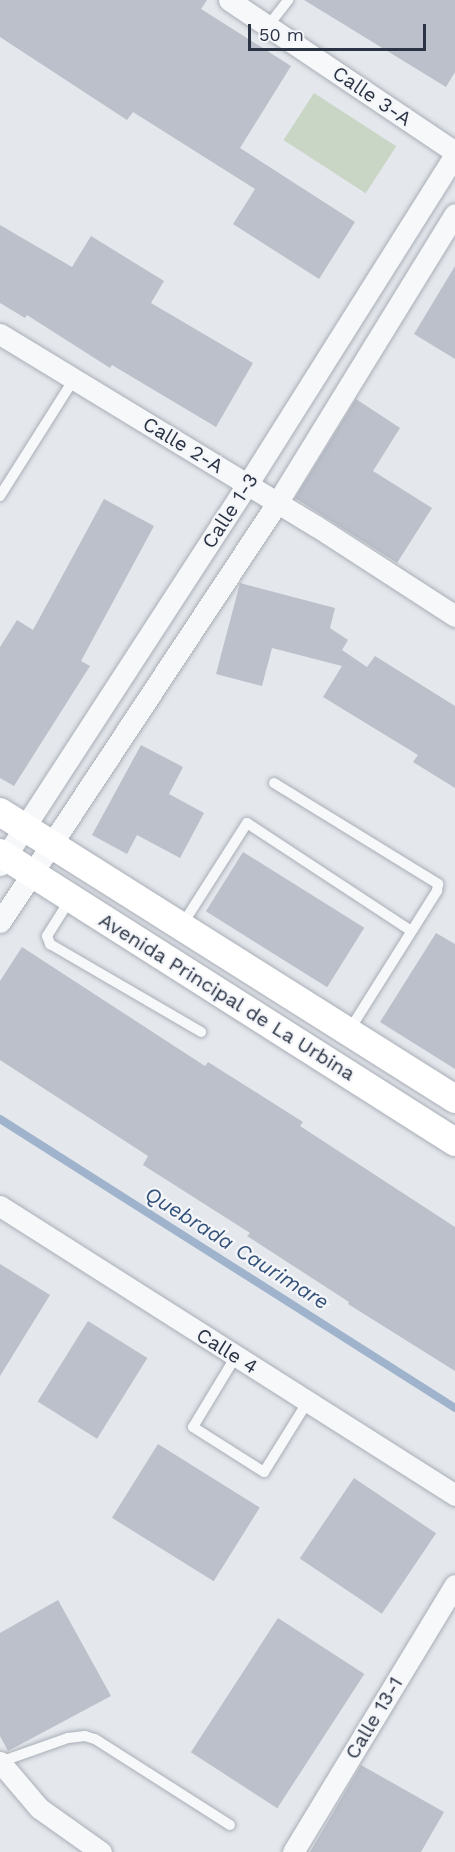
<!DOCTYPE html>
<style>
body{margin:0}
#map{position:relative;width:455px;height:1852px;overflow:hidden;background:#e4e7ec;font-family:"Work Sans",sans-serif}
div>[style]{position:absolute}
[style*='--x']{left:calc(var(--x)*1px);top:calc(var(--y)*1px);width:calc(var(--w)*1px);rotate:calc(var(--a)*1deg)}
.green>*{inset:0;background:#c9d6c5;transform-origin:0 0}
.stream>*{height:8px;margin:-4px;padding:0 4px;transform-origin:4px;border-radius:4px;background:#9fb4cc}
.building>*{inset:0;background:#bbc0ca;transform-origin:0 0}
.roads{filter:drop-shadow(0 0 2px #a9aeb7) drop-shadow(0 0 2px #a9aeb7)}
.lane>*{height:10px;margin:-5px;padding:0 5px;transform-origin:5px;border-radius:5px;background:#f7f8fa}
.street>*{height:21px;margin:-10.5px;padding:0 10.5px;transform-origin:10.5px;border-radius:10.5px;background:#f7f8fa}
.secondary>*{height:28px;margin:-14px;padding:0 14px;transform-origin:14px;border-radius:14px;background:#fff}
span{translate:-50% -50%;white-space:nowrap;text-align:center;line-height:1.15;-webkit-text-stroke:4.5px #f4f6f9;paint-order:stroke}
.street-label{font-size:20px;color:#2b3445}
.water-label{font-size:21px;color:#34527a;font-style:italic}
.scale{position:absolute;left:248px;top:24px;width:178px;height:27px;box-sizing:border-box;border:3px solid #2b3445;border-top:0;padding-left:8px;font-size:18px;line-height:21px;white-space:nowrap;color:#2b3445;-webkit-text-stroke:4px #f4f6f9;paint-order:stroke}
</style>
<div id="map">
<div class="green">
<div style="left:314px;top:93px;width:98px;height:56px;rotate:33deg"></div>
</div>
<div class="stream">
<div style="--x:0;--y:1119;--w:539;--a:32.42"></div>
</div>
<div class="building">
<div style="clip-path:polygon(0 0,207px 0,201px 9px,291px 66px,240px 148px,355px 222px,319px 279px,233px 224px,255px 189px,133px 112px,127px 120px,0 37px)"></div>
<div style="clip-path:polygon(304px 0,455px 0,455px 72px,446px 87px)"></div>
<div style="clip-path:polygon(0 225px,72px 267px,91px 236px,164px 281px,151px 303px,253px 363px,216px 427px,112px 365px,110px 368px,27px 315px,25px 318px,0 303px)"></div>
<div style="clip-path:polygon(455px 266px,455px 359px,414px 334px)"></div>
<div style="clip-path:polygon(356px 399px,400px 428px,373px 471px,432px 508px,397px 563px,295px 498px)"></div>
<div style="clip-path:polygon(104px 499px,154px 526px,81px 661px,90px 666px,14px 786px,0 778px,0 647px,17px 620px,33px 630px)"></div>
<div style="clip-path:polygon(240px 583px,335px 608px,330px 628px,348px 640px,342px 650px,367px 667px,375px 656px,455px 706px,455px 788px,413px 762px,418px 755px,323px 697px,342px 666px,272px 648px,262px 686px,216px 674px)"></div>
<div style="clip-path:polygon(141px 745px,183px 767px,169px 794px,204px 813px,180px 858px,137px 835px,127px 854px,92px 835px)"></div>
<div style="left:243px;top:852px;width:143px;height:70px;rotate:32deg"></div>
<div style="clip-path:polygon(436px 933px,455px 944px,455px 1069px,380px 1022px)"></div>
<div style="clip-path:polygon(22px 947px,205px 1066px,208px 1062px,303px 1122px,300px 1126px,455px 1227px,455px 1371px,348px 1304px,349px 1302px,247px 1236px,250px 1233px,143px 1165px,148px 1156px,0 1060px,0 981px)"></div>
<div style="clip-path:polygon(0 1264px,50px 1295px,0 1376px)"></div>
<div style="left:88px;top:1321px;width:70px;height:95px;rotate:32deg"></div>
<div style="left:158px;top:1444px;width:120px;height:87px;rotate:32deg"></div>
<div style="left:354px;top:1478px;width:99px;height:97px;rotate:34deg"></div>
<div style="clip-path:polygon(58px 1600px,111px 1696px,8px 1751px,0 1736px,0 1633px)"></div>
<div style="left:278px;top:1618px;width:103px;height:160px;rotate:33deg"></div>
<div style="clip-path:polygon(361px 1765px,444px 1812px,421px 1852px,310px 1852px)"></div>
</div>
<div class="roads">
<div class="lane">
<div style="--x:268;--y:26;--w:33;--a:-52"></div>
<div style="--x:0;--y:496;--w:138;--a:-57.7"></div>
<div style="--x:274;--y:783;--w:193;--a:31.6"></div>
<div style="--x:438;--y:884;--w:7;--a:98"></div>
<div style="--x:437;--y:891;--w:165;--a:122.2"></div>
<div style="--x:71;--y:898;--w:45;--a:122.3"></div>
<div style="--x:47;--y:936;--w:9;--a:69"></div>
<div style="--x:50;--y:944;--w:175;--a:30.2"></div>
<div style="--x:182;--y:925;--w:121;--a:-57.5"></div>
<div style="--x:247;--y:823;--w:195;--a:33.3"></div>
<div style="--x:236;--y:1356;--w:83;--a:121.2"></div>
<div style="--x:193;--y:1427;--w:84;--a:32.4"></div>
<div style="--x:264;--y:1472;--w:84;--a:-58.2"></div>
<div style="--x:0;--y:1762;--w:72;--a:-19.4"></div>
<div style="--x:68;--y:1738;--w:17;--a:-7"></div>
<div style="--x:85;--y:1736;--w:10;--a:17"></div>
<div style="--x:95;--y:1739;--w:160;--a:32.5"></div>
</div>
<div class="street">
<div style="--x:229;--y:0;--w:272;--a:33.9"></div>
<div style="--x:0;--y:334;--w:370;--a:31.3"></div>
<div style="--x:316;--y:526;--w:166;--a:32.9"></div>
<div style="--x:0;--y:865;--w:453;--a:-57"></div>
<div style="--x:247;--y:485;--w:390;--a:-57.8"></div>
<div style="--x:0;--y:922;--w:502;--a:-56.53"></div>
<div style="--x:277;--y:503;--w:339;--a:-58.4"></div>
<div style="--x:0;--y:1206;--w:539;--a:32.42"></div>
<div style="--x:0;--y:1762;--w:60;--a:49.7"></div>
<div style="--x:39;--y:1808;--w:76;--a:35.4"></div>
<div style="--x:293;--y:1852;--w:312;--a:-58.8"></div>
</div>
<div class="secondary">
<div style="--x:0;--y:812;--w:538;--a:32.24"></div>
<div style="--x:0;--y:853;--w:539;--a:32.42"></div>
</div>
</div>
<div class="street-label">
<span style="left:372px;top:96px;rotate:34deg">Calle 3-A</span>
<span style="left:183px;top:445px;rotate:31deg">Calle 2-A</span>
<span style="left:230px;top:511px;rotate:-57deg">Calle 1-3</span>
<span style="left:227px;top:997px;rotate:32deg">Avenida Principal de La Urbina</span>
<span style="left:227px;top:1351px;rotate:32deg">Calle 4</span>
<span style="left:374px;top:1718px;rotate:-59deg">Calle 13-1</span>
</div>
<div class="water-label">
<span style="left:237px;top:1248px;rotate:32deg">Quebrada Caurimare</span>
</div>
<div class="scale">50 m</div>
</div>
